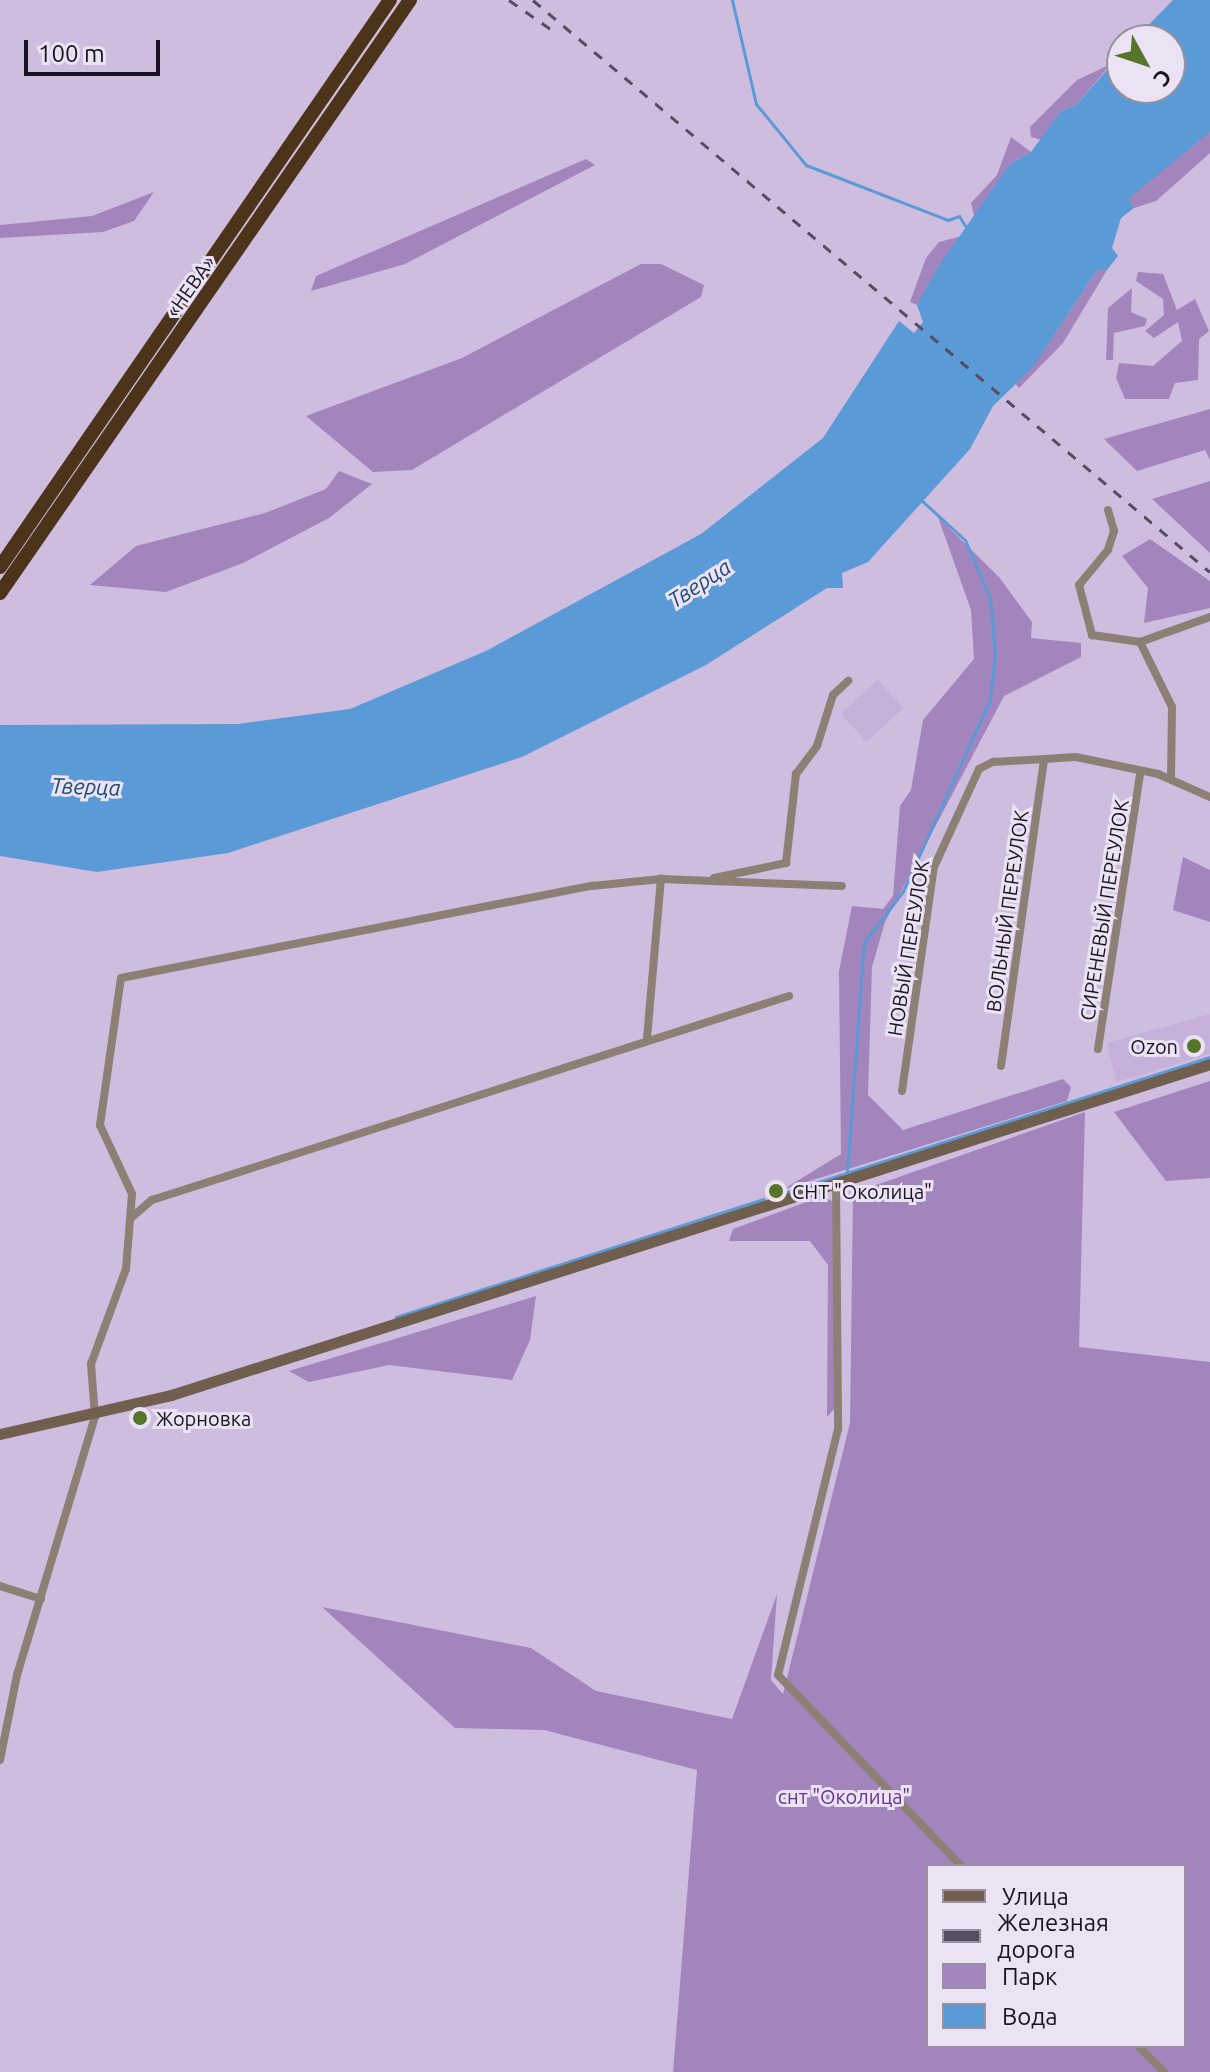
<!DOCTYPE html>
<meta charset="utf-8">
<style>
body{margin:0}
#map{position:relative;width:1210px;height:2072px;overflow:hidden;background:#cfbde0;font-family:Ubuntu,sans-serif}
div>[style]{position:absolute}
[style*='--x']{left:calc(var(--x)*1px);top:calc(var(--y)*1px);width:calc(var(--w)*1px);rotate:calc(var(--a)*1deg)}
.built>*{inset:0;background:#c5b0d9;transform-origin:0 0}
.green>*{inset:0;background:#a385bd}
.water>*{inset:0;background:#5a9ad6}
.stream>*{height:3px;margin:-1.5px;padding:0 1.5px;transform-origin:1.5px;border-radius:1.5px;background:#5a9ad6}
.minor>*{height:8px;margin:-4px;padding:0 4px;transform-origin:4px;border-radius:4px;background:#8c8074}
.secondary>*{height:11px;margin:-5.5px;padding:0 5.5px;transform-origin:5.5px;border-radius:5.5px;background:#705f4e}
.motorway>*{height:14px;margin:-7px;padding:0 7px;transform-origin:7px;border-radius:7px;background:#4b341a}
.rail>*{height:3px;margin-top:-1.5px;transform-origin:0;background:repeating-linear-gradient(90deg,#574d61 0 10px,transparent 0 20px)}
.dots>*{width:22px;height:22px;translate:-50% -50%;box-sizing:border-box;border:4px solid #ebe2f4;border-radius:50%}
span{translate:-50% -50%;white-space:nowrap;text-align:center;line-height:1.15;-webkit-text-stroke:6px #ebe2f4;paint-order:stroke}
.street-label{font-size:20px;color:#1a1420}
.poi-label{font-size:20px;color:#1a1420}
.right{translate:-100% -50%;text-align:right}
.left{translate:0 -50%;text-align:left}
.park-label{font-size:20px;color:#67358c}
.water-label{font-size:22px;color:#1e4c75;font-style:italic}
.legend{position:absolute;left:926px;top:1864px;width:260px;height:184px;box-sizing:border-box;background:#ebe2f4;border:2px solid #97909f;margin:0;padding:10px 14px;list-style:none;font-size:24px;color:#1a1420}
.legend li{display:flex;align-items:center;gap:16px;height:40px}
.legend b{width:40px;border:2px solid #97909f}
.north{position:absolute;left:1106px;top:24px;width:80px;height:80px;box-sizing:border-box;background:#ebe2f4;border:2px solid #97909f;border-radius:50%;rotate:130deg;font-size:22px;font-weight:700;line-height:32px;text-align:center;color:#1a1420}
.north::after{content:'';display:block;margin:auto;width:28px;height:36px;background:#57752a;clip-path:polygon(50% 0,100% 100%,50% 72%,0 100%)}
.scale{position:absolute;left:24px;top:40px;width:136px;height:36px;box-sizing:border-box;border:4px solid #1a1420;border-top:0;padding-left:10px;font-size:24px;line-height:28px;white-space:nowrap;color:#1a1420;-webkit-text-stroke:6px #ebe2f4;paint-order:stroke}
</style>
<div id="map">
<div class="built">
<div style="left:878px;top:680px;width:38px;height:50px;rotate:48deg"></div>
<div style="clip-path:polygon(1210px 1014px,1210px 1054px,1116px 1082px,1107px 1043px)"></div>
</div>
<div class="green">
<div style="clip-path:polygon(1111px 64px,1076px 105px,1061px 111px,1042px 140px,1031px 137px,1030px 127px,1077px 80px)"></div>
<div style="clip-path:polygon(1210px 132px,1210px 153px,1156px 201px,1134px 208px,1129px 198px,1144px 179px)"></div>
<div style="clip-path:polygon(1011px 137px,1031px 152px,1010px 164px,975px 220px,971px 203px,997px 175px)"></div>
<div style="clip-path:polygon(586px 159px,595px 165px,405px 264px,311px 291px,316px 276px)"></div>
<div style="clip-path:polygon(154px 192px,134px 221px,103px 232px,0 238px,0 225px,92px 216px)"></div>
<div style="clip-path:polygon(962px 236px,917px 305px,910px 302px,926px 258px,939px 242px)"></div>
<div style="clip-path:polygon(641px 264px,661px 264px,704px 285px,701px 297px,412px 470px,373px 472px,306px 416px,462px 358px)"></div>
<div style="clip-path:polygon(1097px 270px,1107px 270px,1063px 343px,1019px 388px,1013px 381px,1033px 366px)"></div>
<div style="clip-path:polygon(1138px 272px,1163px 274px,1177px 310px,1195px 299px,1209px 331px,1199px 339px,1198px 380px,1175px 383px,1169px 399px,1125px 399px,1116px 378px,1119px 363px,1153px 366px,1182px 341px,1178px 322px,1154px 338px,1145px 331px,1164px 315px,1163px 299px,1136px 281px)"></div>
<div style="clip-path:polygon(1132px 288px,1131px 312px,1147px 319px,1145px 326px,1114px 333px,1113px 360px,1106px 360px,1108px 308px)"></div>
<div style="clip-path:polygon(1210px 409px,1210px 460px,1205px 450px,1137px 471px,1104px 439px)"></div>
<div style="clip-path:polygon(339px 471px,372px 484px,329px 518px,243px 563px,166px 592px,90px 585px,136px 546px,265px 513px,326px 489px)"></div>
<div style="clip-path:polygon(1210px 481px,1210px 553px,1152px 499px)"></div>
<div style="clip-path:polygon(938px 517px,999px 577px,1032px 622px,1031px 638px,1081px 643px,1081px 657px,1004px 696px,885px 922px,872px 967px,868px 1095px,903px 1130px,1063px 1079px,1071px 1087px,1067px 1101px,784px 1189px,841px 1154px,839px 971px,852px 906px,883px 909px,893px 896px,900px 806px,911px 790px,923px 720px,974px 659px,971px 610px)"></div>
<div style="clip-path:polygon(1150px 539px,1210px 581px,1210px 608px,1144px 623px,1148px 588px,1122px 556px)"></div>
<div style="clip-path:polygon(1183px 857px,1210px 870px,1210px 922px,1173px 910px)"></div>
<div style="clip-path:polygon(1210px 1081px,1210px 1178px,1166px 1181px,1114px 1112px)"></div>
<div style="clip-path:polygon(evenodd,1085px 1112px,1079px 1347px,1210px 1362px,1210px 2072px,673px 2072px,697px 1770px,544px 1730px,455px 1728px,322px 1607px,531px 1648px,596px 1691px,732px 1719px,777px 1594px,771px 1680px,783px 1694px,850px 1423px,853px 1193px,1085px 1112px,928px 1866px,1184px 1866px,1184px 2046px,928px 2046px,928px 1866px)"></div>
<div style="clip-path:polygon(823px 1196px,835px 1203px,834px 1409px,827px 1417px,828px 1265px,810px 1241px,729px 1241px,733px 1229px)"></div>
<div style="clip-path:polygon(536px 1296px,530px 1340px,512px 1380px,389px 1365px,309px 1382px,289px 1371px)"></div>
</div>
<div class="water">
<div style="clip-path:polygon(1173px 0,1210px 0,1210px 132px,1129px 198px,1134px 208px,1121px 218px,1112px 248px,1118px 256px,1107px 270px,1097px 270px,1033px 367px,993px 406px,970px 449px,868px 562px,842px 573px,843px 588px,827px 588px,706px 665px,522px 757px,228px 853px,97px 872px,0 856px,0 725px,238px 724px,350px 709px,486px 651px,701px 534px,823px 438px,899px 321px,914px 333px,923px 322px,917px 305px,938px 267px,1010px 164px,1031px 152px,1061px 111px,1076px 105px,1122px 53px,1122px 88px,1170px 88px,1170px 40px,1134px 40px)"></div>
</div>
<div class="stream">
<div style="--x:732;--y:0;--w:107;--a:77"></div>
<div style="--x:756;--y:104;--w:79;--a:50.7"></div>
<div style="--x:806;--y:165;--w:152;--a:21.2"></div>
<div style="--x:948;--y:220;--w:12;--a:-20"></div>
<div style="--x:959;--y:216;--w:15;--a:58"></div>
<div style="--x:847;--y:1173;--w:231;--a:-85.8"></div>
<div style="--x:864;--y:943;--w:65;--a:-53.1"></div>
<div style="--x:903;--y:891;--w:210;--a:-65.5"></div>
<div style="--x:990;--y:700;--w:47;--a:-83.9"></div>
<div style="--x:995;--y:653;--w:55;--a:-95.2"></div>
<div style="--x:990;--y:598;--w:63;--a:-113.3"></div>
<div style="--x:965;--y:540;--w:61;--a:-137.7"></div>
<div style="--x:787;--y:1192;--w:444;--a:-17.7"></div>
<div style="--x:396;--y:1317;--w:386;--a:-17.8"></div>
</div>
<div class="minor">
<div style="--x:1108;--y:510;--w:22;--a:74"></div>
<div style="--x:1114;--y:531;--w:20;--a:108"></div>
<div style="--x:1108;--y:550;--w:45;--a:129.6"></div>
<div style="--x:1079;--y:585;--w:52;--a:75.4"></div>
<div style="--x:1092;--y:635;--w:49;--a:8.3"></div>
<div style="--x:1140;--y:642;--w:74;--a:-19.7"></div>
<div style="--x:1140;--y:642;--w:72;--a:63.8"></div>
<div style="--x:1172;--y:707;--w:72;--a:90.8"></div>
<div style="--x:714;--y:878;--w:74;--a:-11.8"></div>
<div style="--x:786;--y:863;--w:90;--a:-83.6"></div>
<div style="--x:796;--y:774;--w:35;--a:-53"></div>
<div style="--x:817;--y:746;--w:53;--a:-72.6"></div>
<div style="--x:833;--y:695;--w:21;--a:-43"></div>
<div style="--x:647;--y:1038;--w:160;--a:-85"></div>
<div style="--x:1098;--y:1049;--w:277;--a:-81.3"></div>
<div style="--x:1001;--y:1066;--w:310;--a:-82"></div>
<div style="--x:902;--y:1091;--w:226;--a:-81.9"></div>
<div style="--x:934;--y:867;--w:108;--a:-65.3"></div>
<div style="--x:979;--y:769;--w:16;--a:-27"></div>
<div style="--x:993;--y:762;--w:83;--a:-3.4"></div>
<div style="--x:1076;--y:757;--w:84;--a:11.7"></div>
<div style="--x:1158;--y:774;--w:57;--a:23.9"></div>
<div style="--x:836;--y:1184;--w:245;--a:89.5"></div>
<div style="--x:838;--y:1429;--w:253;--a:103.7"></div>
<div style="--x:778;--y:1675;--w:265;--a:46.2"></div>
<div style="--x:131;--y:1218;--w:28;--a:-41"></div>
<div style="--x:152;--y:1200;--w:669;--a:-17.76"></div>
<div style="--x:0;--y:1586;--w:43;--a:17.6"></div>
<div style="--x:0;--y:1760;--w:87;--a:-78.7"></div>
<div style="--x:17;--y:1675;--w:270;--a:-73.2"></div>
<div style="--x:95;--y:1417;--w:53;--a:-94.3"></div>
<div style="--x:91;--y:1364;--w:101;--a:-69.8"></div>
<div style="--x:126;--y:1269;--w:75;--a:-85.4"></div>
<div style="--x:132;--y:1194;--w:76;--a:-114.9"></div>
<div style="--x:100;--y:1125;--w:148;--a:-81.9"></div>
<div style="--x:121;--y:978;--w:480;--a:-11.1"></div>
<div style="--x:592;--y:886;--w:69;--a:-5.8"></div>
<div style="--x:661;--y:879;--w:181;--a:2.2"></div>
<div style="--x:1138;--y:2046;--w:37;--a:45"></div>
</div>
<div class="secondary">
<div style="--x:0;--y:1434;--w:175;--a:-12.8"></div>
<div style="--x:171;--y:1395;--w:1090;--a:-17.67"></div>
</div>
<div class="motorway">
<div style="--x:0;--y:567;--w:688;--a:-55.48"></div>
<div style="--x:0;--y:593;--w:721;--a:-55.34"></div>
</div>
<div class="rail">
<div style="--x:509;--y:0;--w:56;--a:34.8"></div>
<div style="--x:533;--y:0;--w:886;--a:40.19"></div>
</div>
<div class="dots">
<div style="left:1194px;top:1046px;background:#57752a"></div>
<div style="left:776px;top:1191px;background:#57752a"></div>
<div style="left:140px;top:1418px;background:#57752a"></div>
</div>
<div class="street-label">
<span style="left:190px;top:286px;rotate:-55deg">«НЕВА»</span>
<span style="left:1104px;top:910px;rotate:-81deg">СИРЕНЕВЫЙ ПЕРЕУЛОК</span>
<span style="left:1007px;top:911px;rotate:-82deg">ВОЛЬНЫЙ ПЕРЕУЛОК</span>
<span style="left:908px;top:948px;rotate:-81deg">НОВЫЙ ПЕРЕУЛОК</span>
</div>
<div class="poi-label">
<span class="right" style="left:1178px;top:1046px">Ozon</span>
<span class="left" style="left:792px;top:1191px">СНТ "Околица"</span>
<span class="left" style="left:156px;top:1418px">Жорновка</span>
</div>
<div class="park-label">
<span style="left:844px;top:1796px">снт "Околица"</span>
</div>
<div class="water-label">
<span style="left:699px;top:583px;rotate:-33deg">Тверца</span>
<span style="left:86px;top:786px;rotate:2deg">Тверца</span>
</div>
<ul class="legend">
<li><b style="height:10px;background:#705f4e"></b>Улица</li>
<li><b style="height:10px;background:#574d61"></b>Железная дорога</li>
<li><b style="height:22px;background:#a385bd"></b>Парк</li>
<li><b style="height:22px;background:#5a9ad6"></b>Вода</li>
</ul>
<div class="north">С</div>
<div class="scale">100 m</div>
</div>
